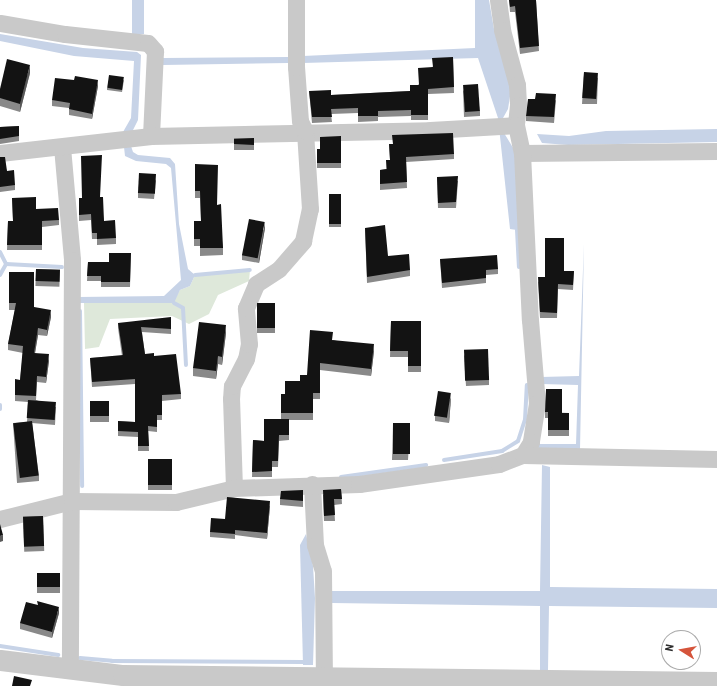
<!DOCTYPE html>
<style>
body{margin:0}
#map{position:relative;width:717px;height:686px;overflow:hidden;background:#fff;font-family:"Roboto Condensed",sans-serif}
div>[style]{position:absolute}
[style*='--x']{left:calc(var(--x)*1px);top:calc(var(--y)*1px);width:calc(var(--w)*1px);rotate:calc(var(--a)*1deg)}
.green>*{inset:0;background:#dee8da}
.water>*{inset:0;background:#c7d3e7;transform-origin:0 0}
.stream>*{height:4px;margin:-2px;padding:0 2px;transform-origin:2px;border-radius:2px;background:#c7d3e7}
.minor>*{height:17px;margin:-8.5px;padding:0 8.5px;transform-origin:8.5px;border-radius:8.5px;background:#c9c9c9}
.tertiary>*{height:21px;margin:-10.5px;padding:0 10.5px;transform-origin:10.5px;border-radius:10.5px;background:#c9c9c9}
.wall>*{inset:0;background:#898989;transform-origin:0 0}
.shaded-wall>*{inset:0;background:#5a5a5a}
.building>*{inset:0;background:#131313;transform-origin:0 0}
span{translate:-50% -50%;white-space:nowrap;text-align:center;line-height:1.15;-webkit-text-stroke:4px #fff;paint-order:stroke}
.north{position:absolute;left:661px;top:630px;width:40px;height:40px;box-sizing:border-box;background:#fff;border:1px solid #ababab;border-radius:50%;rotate:281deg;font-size:11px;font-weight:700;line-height:16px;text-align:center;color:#2c2c2c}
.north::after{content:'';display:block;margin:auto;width:14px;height:18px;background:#d5543b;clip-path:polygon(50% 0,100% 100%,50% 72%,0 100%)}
</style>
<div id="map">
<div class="green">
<div style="clip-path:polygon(250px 270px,249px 281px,218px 295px,209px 314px,189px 324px,172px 316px,110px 319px,99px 347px,85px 349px,84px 303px,173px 303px,180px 290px,190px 286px,195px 275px)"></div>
</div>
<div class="water">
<div style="left:132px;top:0;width:12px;height:34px"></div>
<div style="clip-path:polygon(475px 0,489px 0,494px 29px,511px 90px,508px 109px,503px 118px,504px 133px,515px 151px,519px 229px,517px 230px,510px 229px,498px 118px,478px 58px,303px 63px,303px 56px,475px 48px)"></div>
<div style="clip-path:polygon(0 34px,83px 48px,137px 52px,141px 55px,138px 120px,132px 132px,123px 132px,131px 118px,134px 61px,74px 56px,0 41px)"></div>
<div style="clip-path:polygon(289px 57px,288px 63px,163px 65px,163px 58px)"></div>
<div style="clip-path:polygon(717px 129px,717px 142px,568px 145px,542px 143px,537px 134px,569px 136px,606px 131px)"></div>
<div style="clip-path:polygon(131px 146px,133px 152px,138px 155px,170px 158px,175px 164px,179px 224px,188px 269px,195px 275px,190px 286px,180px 290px,174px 303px,78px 303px,78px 297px,164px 296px,181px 280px,171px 168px,166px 164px,136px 161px,125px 156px,124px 147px)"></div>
<div style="clip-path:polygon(584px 243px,580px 450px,537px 448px,538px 444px,576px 444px,578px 385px,541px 384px,541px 377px,579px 376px)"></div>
<div style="clip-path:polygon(542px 465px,550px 467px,550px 587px,717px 589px,717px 608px,549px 606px,548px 670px,540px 670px,540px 606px,332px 603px,331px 591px,540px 591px)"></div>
<div style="clip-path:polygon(306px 534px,313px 566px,315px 598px,313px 665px,303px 665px,300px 545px)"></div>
</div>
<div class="stream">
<div style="--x:517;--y:230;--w:37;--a:87"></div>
<div style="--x:0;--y:252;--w:13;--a:63"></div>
<div style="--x:6;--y:264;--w:56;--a:3.1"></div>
<div style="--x:0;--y:275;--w:13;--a:-61"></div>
<div style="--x:195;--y:275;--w:55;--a:-5.2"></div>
<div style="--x:174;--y:303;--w:10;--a:29"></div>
<div style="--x:183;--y:308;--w:57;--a:87"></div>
<div style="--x:80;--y:311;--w:175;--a:89.3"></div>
<div style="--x:0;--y:405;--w:4;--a:90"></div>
<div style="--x:444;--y:460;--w:59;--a:-8.8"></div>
<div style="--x:502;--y:451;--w:19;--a:-32"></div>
<div style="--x:518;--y:441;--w:22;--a:-72"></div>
<div style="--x:525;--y:420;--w:35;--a:-87"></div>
<div style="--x:341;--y:477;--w:86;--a:-8"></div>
<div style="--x:0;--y:646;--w:59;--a:8.8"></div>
<div style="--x:80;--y:658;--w:32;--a:5"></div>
<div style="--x:112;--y:661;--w:191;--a:0.3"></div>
</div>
<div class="minor">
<div style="--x:498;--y:0;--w:30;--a:82"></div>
<div style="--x:502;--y:30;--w:57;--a:74.7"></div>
<div style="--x:517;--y:85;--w:20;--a:87"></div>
<div style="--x:518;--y:105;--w:20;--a:96"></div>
<div style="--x:0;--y:23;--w:66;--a:9.6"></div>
<div style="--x:65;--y:34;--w:83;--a:6.2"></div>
<div style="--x:148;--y:43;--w:11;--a:49"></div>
<div style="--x:155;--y:51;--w:85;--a:92.7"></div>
<div style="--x:62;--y:147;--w:113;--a:84.9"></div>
<div style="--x:72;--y:260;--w:409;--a:90.3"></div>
<div style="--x:0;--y:153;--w:152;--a:-6.4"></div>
<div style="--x:151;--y:136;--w:279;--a:-1.2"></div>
<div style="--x:430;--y:130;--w:86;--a:-3.3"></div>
<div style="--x:516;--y:125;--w:29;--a:78"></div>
<div style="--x:522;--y:153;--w:195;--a:-0.6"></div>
<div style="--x:522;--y:153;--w:167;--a:87.3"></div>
<div style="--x:530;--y:320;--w:83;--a:85.2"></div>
<div style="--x:537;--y:403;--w:39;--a:99"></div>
<div style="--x:531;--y:442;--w:15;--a:122"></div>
<div style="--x:312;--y:484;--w:61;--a:87.2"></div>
<div style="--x:315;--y:545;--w:27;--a:73"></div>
<div style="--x:323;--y:571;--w:115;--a:89.5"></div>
<div style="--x:234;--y:488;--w:89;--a:-91.9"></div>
<div style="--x:231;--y:399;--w:13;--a:-86"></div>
<div style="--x:232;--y:386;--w:30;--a:-63"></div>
<div style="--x:246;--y:359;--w:15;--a:-79"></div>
<div style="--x:249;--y:344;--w:36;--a:-95"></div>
<div style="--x:246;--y:308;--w:26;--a:-67"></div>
<div style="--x:256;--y:284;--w:27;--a:-33"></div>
<div style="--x:279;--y:269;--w:37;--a:-49"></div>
<div style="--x:303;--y:241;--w:33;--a:-78"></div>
<div style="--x:310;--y:209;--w:78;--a:-93.7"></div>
<div style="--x:305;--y:131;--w:11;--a:-117"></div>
<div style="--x:300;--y:121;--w:54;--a:-94.2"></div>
<div style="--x:296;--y:67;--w:67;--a:-90"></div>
<div style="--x:0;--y:519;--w:74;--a:-14"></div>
<div style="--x:72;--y:501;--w:104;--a:0.6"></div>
<div style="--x:176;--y:502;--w:60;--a:-13.6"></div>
<div style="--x:234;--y:488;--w:125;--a:-1.8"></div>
<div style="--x:359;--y:484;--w:141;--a:-8.1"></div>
<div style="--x:499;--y:464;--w:26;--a:-21"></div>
<div style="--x:523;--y:455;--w:194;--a:1.2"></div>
</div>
<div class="tertiary">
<div style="--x:0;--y:660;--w:124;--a:7"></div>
<div style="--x:123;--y:675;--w:594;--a:0.68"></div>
</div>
<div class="wall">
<div style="clip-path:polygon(509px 0,536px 0,539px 51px,520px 54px,515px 12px,510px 12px)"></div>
<div style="clip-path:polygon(453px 57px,454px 93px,428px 94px,428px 120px,411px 120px,411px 116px,378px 117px,378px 121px,358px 122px,358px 113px,331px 114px,332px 122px,312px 123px,309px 91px,331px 95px,410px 91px,418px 85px,432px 67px)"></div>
<div style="clip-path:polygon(584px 72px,598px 78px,597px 104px,582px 104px)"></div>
<div style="clip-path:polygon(30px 73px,20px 112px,0 106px,0 89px)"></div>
<div style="clip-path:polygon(124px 80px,122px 92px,107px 90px,107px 88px)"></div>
<div style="clip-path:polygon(98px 86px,92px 119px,69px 115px,69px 108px,52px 106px,52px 100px)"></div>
<div style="clip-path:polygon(463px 90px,480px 111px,480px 116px,464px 117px)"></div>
<div style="clip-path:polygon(556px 100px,554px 123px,526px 121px,526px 116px)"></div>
<div style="clip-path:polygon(19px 126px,19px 141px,0 144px,0 127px)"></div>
<div style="clip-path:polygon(341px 136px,341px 168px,317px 168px,317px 149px,320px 149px)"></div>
<div style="left:254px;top:138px;width:12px;height:20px;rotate:90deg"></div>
<div style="clip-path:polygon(389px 144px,454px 154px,454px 159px,406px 162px,407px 188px,380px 190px,380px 170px,386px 169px,386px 160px,390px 160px)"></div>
<div style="clip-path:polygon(0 157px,7px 171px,15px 185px,15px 190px,0 192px)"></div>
<div style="clip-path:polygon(195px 164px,217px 205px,223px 248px,223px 255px,200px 256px,200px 246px,194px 246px,194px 221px,201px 221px,200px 198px,195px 198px)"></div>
<div style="clip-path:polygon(437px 177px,458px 181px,456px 208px,438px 208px)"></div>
<div style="clip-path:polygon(156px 180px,154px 199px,138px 198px,138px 193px)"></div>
<div style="left:329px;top:194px;width:12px;height:33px"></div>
<div style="clip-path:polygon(100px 197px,104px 221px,116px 238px,116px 244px,97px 245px,97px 239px,92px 239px,91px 220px,79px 221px,79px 204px)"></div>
<div style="clip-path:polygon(12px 198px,36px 209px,59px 220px,59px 225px,42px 227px,42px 250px,7px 250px,8px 221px,13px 221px)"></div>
<div style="clip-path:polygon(265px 228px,259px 263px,242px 260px,242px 255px)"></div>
<div style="clip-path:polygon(365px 228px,388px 256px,410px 270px,410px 276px,367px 283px)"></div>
<div style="clip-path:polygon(131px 253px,130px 287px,101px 287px,101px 281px,87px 281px,88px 262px,109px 262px)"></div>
<div style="clip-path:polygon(440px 259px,498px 269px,498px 274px,486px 275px,486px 283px,442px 288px)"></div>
<div style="left:36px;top:269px;width:24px;height:17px;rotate:2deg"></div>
<div style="clip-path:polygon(564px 271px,574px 271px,573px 290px,558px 289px,557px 318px,540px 318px,538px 282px,545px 277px)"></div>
<div style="clip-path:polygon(9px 272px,34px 307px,51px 317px,47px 336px,38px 335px,35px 353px,49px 361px,46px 383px,37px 382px,36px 400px,56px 407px,55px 425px,32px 423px,39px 476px,39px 481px,17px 483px,13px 423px,27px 422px,28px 402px,15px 401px,15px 395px,20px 380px,23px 353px,8px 350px,8px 344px,15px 310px,9px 310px)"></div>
<div style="left:275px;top:303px;width:30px;height:18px;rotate:90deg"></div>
<div style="clip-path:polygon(391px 321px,421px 321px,421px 372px,408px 372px,408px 357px,390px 357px)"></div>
<div style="clip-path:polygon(171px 322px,171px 334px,142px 332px,145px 354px,154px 356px,181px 394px,181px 399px,162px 401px,162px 420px,157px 420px,157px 432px,148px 431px,149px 451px,138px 451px,138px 437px,118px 436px,118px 421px,135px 422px,135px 384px,92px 387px,90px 358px,122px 356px,118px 328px,118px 323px)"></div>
<div style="clip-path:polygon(226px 333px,222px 365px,218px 364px,216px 379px,193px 376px,193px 368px)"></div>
<div style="clip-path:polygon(333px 340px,374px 351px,371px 376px,320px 370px,320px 399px,313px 399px,313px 420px,289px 420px,289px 440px,279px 441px,278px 467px,272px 467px,272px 477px,252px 477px,253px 440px,264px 441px,281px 419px,281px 394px,285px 394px,307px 375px)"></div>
<div style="clip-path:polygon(464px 355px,489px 380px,489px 385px,466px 386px)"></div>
<div style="clip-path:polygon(451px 398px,449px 423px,435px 421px,435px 416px)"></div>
<div style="left:90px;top:401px;width:19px;height:21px"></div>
<div style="clip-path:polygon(545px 412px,569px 413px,569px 436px,548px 436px,548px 418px,545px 418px)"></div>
<div style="clip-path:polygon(393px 423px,410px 429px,408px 460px,392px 460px)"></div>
<div style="left:148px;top:459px;width:24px;height:31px"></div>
<div style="clip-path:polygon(341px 489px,342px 504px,334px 505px,335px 521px,324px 521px,323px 495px)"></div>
<div style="clip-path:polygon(303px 490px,303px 507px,280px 505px,280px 499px)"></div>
<div style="clip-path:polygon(270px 506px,267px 539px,235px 535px,235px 539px,210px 537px,210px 532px,225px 519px)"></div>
<div style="left:43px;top:516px;width:35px;height:20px;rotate:88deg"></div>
<div style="left:60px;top:573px;width:20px;height:23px;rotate:90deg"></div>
<div style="clip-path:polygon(59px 613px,52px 638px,20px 629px,20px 623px)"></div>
</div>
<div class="shaded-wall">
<div style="clip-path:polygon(30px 65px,30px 73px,20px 112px,20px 104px)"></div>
<div style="clip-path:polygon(98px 80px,98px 86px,92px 119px,92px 114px)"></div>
<div style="clip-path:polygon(265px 222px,265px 228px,259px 263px,259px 258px)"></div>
<div style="clip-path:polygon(51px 310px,51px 317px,47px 336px,47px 330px)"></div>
<div style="clip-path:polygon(226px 325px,226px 333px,222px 365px,222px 357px)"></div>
<div style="clip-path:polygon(38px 328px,38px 335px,34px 359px,34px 353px)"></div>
<div style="clip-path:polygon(374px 344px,374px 351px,371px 376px,371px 369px)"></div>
<div style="clip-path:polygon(49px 354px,49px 361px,46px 383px,46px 377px)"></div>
<div style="clip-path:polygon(218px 356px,218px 364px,216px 379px,216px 371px)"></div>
<div style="clip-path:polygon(451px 393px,451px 398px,449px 423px,449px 417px)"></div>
<div style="clip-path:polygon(270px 501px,270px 506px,267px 539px,267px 533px)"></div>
<div style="clip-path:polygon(3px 535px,3px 541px,0 542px,0 536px)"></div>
<div style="clip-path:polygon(59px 607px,59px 613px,52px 638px,52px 632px)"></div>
</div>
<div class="building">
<div style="clip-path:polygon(509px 0,536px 0,539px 46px,520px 48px,515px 6px,510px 7px)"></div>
<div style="clip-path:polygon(453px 57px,454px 87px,428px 89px,428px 115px,411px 115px,411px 110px,378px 111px,378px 116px,358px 116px,358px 108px,331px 109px,332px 117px,312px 117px,309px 91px,331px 90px,331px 95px,410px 91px,410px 85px,419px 85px,418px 68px,433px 67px,432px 58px)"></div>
<div style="clip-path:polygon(7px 59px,30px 65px,20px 104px,0 98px,0 89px)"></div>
<div style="left:584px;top:72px;width:14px;height:26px;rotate:4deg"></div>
<div style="left:109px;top:75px;width:15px;height:13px;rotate:8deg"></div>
<div style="clip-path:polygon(75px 76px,98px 80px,92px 114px,69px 109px,70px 103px,52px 100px,55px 78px,74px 80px)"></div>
<div style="left:478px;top:84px;width:27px;height:15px;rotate:86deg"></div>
<div style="clip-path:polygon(536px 93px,556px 94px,554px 117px,526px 116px,528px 99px,535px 99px)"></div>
<div style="clip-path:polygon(19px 126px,19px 136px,0 139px,0 127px)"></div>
<div style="clip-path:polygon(453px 133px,454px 154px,406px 157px,407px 182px,380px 184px,380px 170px,387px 169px,386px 160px,390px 160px,389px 144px,393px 144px,392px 135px)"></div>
<div style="clip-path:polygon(341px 136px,341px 163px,317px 163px,317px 149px,320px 149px,320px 137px)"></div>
<div style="clip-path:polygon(254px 138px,254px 145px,234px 144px,234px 139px)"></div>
<div style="clip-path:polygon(102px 155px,100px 197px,103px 197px,104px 221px,115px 220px,116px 238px,97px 239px,97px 233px,92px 233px,91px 214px,79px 215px,79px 198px,82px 198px,81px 156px)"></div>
<div style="clip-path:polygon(0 157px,5px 157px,7px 171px,14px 170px,15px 185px,0 187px)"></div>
<div style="clip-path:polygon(195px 164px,218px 165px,217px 205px,221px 204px,223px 248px,200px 248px,200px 239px,194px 239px,194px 221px,201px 221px,200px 191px,195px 191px)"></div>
<div style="left:139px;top:173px;width:17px;height:20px;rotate:3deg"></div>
<div style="clip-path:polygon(458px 176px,456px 202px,438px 203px,437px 177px)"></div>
<div style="left:329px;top:194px;width:12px;height:30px"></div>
<div style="clip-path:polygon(36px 197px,36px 209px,58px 208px,59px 220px,42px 221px,42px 245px,7px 245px,8px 221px,13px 221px,12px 198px)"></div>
<div style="left:249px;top:219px;width:16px;height:37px;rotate:11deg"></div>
<div style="clip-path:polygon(385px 225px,388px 256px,409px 254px,410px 270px,367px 277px,365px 228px)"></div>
<div style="clip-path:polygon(545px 238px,564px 238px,564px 271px,574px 271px,573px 285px,558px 284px,557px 313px,540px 312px,538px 277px,545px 277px)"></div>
<div style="clip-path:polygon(109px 253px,131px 253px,130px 282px,101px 282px,101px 276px,87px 276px,88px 262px,109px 262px)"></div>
<div style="clip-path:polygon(497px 255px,498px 269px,486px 270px,486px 278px,442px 283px,440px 259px)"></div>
<div style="left:36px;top:269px;width:24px;height:12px;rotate:2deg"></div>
<div style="clip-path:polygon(9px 272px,34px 272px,34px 307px,51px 310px,47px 330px,38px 328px,34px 353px,49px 354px,46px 377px,37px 376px,36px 396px,15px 395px,15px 379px,20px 380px,23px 346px,8px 344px,16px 303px,9px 303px)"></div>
<div style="left:275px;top:303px;width:25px;height:18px;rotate:90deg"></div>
<div style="clip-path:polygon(171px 317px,171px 329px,141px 327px,145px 354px,154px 353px,154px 356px,176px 354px,181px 394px,162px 395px,162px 415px,157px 415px,157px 427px,148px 426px,149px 446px,138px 446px,138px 432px,118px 431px,118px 421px,135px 422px,135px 379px,92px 382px,90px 358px,123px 355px,118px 323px)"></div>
<div style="clip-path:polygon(391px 321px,421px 321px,421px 366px,408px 366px,408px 351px,390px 351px)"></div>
<div style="clip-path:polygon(199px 322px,226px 325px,222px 357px,218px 356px,216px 371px,193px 368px)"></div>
<div style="clip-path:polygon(310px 330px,333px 332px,332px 340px,374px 344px,371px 369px,320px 363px,320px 393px,313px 393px,313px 413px,281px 413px,281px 394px,285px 394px,285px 381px,300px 381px,300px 375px,307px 375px)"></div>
<div style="left:488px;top:349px;width:31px;height:24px;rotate:88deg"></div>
<div style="clip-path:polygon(546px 389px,562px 389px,562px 413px,569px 413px,569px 430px,548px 430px,548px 412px,545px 412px)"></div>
<div style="left:438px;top:391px;width:13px;height:25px;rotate:9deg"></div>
<div style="left:28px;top:400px;width:28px;height:18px;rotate:4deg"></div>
<div style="left:90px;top:401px;width:19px;height:15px"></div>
<div style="clip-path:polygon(264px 419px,289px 419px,289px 435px,279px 435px,278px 461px,272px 461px,272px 471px,252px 472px,253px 440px,264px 441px)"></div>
<div style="left:32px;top:421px;width:55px;height:19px;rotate:83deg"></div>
<div style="left:393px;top:423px;width:17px;height:31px"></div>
<div style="left:148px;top:459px;width:24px;height:26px"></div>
<div style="clip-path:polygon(341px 489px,342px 499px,334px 499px,335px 515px,324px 516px,323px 490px)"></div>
<div style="clip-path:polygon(303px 490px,303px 501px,280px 499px,281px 491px)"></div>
<div style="clip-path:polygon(227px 497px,270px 501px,267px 533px,235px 530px,235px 534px,210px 532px,211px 518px,225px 519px)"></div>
<div style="left:43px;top:516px;width:30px;height:20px;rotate:88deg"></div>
<div style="clip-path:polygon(0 524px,3px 535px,0 536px)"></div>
<div style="left:60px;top:573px;width:14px;height:23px;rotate:90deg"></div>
<div style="clip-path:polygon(37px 601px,59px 607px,52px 632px,20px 623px,26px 602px,38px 605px)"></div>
<div style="clip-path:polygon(14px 676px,32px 680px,30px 686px,12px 686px)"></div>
</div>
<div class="north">N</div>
</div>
